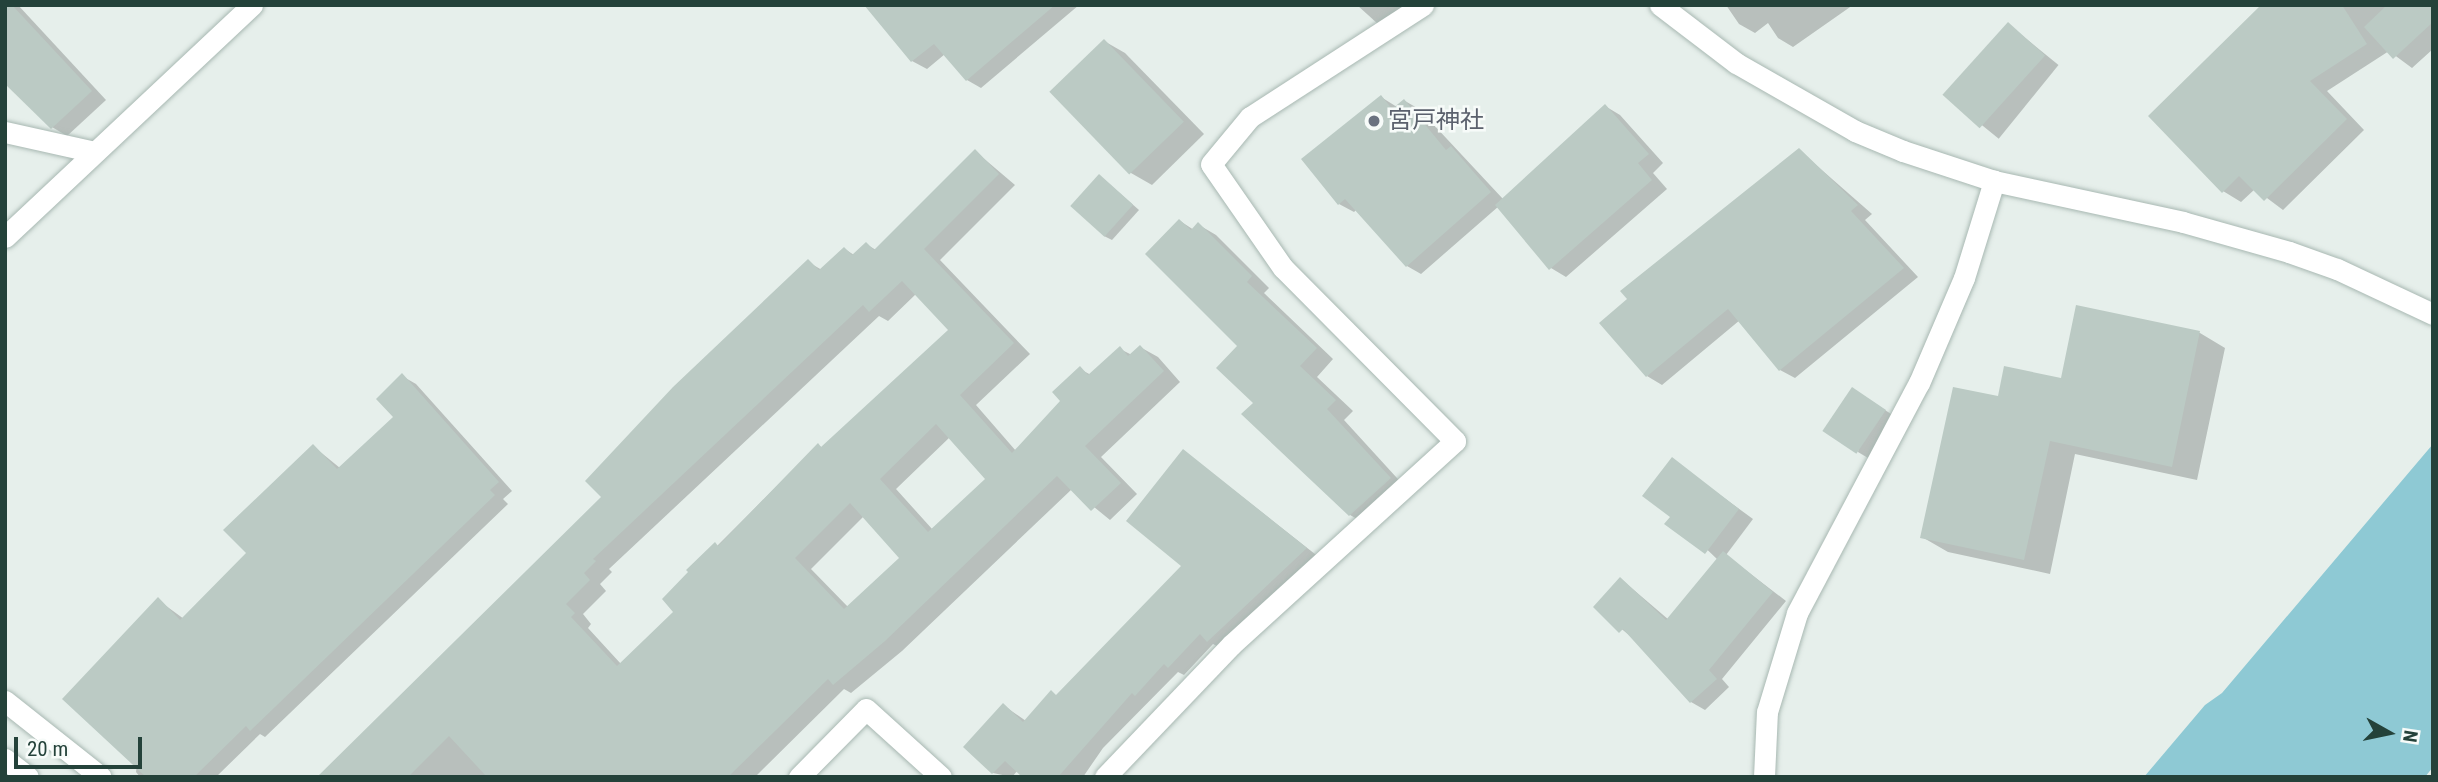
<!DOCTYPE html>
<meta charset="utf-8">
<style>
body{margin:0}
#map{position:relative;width:2438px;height:782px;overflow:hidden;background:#e6efeb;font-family:"Roboto Condensed","Noto Sans JP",sans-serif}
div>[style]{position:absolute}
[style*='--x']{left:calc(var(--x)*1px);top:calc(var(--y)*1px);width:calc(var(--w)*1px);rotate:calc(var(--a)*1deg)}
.water>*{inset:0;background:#8ec9d4}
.shadow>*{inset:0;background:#0003;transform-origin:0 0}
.building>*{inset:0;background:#bbcac4;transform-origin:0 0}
.roads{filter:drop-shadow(0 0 2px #a8b8b2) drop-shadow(0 0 2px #a8b8b2)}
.minor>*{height:21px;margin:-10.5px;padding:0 10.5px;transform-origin:10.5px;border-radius:10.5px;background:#fff}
.dots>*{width:19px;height:19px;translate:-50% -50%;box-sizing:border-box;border:4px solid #f7fbf9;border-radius:50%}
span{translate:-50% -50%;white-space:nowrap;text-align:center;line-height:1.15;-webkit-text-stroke:5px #f7fbf9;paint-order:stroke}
.worship-label{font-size:24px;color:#5b616d}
.left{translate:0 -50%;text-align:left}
.frame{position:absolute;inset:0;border:7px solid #24423a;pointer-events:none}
.north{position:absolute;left:2354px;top:698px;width:70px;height:70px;-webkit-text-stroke:5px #f7fbf9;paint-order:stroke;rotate:99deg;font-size:19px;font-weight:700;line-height:28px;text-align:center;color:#24423a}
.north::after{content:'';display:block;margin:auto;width:24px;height:32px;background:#24423a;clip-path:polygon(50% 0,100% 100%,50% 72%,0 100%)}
.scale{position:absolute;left:14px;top:737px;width:128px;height:32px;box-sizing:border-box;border:4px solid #24423a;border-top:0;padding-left:9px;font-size:21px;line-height:24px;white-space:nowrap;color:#24423a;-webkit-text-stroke:5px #f7fbf9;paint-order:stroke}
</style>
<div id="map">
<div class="water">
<div style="clip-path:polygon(2433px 444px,2433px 767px,2425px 777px,2144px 777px,2205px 705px,2222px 693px)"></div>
</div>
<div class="shadow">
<div style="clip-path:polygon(5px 5px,18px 5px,106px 100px,67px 136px,52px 127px)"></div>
<div style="clip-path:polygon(877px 5px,1079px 5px,981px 88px,967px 80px,945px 54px,927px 69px,912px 61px)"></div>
<div style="clip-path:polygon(1357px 5px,1406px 5px,1378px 24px)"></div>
<div style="clip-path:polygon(1726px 5px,1853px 5px,1793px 47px,1778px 38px,1768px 23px,1755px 33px,1739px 24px)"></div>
<div style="clip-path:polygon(2263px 5px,2433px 5px,2433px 49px,2412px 68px,2389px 51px,2327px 91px,2364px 130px,2283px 210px,2255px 189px,2241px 202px,2223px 191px)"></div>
<div style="left:2008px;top:24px;width:65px;height:95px;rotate:39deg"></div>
<div style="clip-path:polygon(1104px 41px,1125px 53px,1204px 134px,1152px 185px,1131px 173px)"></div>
<div style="clip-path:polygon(1381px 97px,1397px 107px,1405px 101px,1419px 109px,1503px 199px,1605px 106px,1620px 115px,1663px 163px,1653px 173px,1667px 189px,1566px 277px,1551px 268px,1499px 206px,1421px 274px,1407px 266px,1357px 209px,1354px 212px,1339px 204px)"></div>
<div style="clip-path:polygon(1799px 150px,1872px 214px,1865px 220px,1918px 277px,1795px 378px,1780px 370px,1740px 320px,1662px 385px,1647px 376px)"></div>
<div style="clip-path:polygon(evenodd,975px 151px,1015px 185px,940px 260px,1030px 354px,976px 405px,1016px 451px,1063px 401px,1080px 369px,1091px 375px,1120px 349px,1132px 355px,1140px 347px,1158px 357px,1180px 382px,1101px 457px,1137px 494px,1110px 520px,1072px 489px,902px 651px,851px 693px,844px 689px,755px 777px,319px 777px,604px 497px,808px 262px,822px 270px,845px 249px,854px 255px,866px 244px,876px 250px,975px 151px,916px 294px,951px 330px,823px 448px,818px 445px,691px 572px,676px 612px,621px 664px,588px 628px,591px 624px,583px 614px,606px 591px,600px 584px,612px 572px,609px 569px,879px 316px,888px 321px,916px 294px,975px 151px,950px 437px,987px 479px,933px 530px,896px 489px,950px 437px,975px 151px,864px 516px,901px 558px,849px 608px,811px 569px,864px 516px)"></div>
<div style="clip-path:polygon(1100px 176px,1139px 210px,1112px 240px,1104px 236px)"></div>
<div style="clip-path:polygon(1180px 221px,1194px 230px,1199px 225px,1216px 235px,1269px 288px,1264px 293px,1333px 359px,1317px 377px,1353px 411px,1344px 420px,1407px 489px,1368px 525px,1350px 515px,1255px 403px,1239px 345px)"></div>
<div style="clip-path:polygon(2078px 307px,2200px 333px,2225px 348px,2197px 480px,2075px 454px,2050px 574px,1948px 552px,1922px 537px,2062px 380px)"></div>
<div style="clip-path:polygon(402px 376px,416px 384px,512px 491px,503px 499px,508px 504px,265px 737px,260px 734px,216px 777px,140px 777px,136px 772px,158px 600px,184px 619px,248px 553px,313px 446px,340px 468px,395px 417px)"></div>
<div style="clip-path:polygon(1867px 398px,1900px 420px,1873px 461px,1858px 452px)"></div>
<div style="clip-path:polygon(1184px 451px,1320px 558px,1223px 649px,1213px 644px,1184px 675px,1178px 672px,1103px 748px,1083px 777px,1025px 777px,1018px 770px,1012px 777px,993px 773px,965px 747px,1003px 705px,1026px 721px,1058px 696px,1183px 566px)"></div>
<div style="clip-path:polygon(1672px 460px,1753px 519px,1726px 555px,1786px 601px,1722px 679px,1729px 687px,1705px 710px,1691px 702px,1635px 640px,1595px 607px,1621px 579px,1669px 620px,1718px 560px,1672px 516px)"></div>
</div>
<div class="building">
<div style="clip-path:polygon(5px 5px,12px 5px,92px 91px,51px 129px,5px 84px)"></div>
<div style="clip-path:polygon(864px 5px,1055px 5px,966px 81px,934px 44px,911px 62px)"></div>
<div style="clip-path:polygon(2261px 5px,2342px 5px,2367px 44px,2310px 81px,2347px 119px,2264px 201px,2239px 176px,2222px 193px,2148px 116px)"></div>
<div style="clip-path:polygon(2387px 5px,2433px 5px,2433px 22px,2393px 59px,2364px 27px)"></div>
<div style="left:2008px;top:22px;width:50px;height:98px;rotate:42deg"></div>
<div style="left:1104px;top:39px;width:115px;height:76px;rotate:46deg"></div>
<div style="clip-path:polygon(1381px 95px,1392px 109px,1404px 99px,1446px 150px,1451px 146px,1491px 192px,1406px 267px,1345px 199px,1338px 205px,1301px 159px)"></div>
<div style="clip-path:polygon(1605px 104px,1649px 154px,1638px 163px,1652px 180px,1549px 270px,1495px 205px)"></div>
<div style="clip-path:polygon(1799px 148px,1858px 205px,1851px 211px,1904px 268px,1779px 371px,1728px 309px,1646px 377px,1599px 323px,1627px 299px,1620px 291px)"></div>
<div style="clip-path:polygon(evenodd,975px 149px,999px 174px,924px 249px,1014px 343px,960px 395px,1012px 453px,1060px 401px,1052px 392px,1080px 366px,1088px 375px,1120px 346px,1128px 356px,1140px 345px,1164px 371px,1085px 446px,1121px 483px,1091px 511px,1057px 476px,885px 641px,833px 685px,828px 679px,728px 777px,487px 777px,449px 736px,408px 777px,317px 777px,601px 497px,585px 481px,673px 387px,808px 259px,819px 270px,844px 247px,852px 255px,866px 242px,874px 250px,975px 149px,902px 281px,948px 330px,821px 447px,818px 443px,718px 546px,715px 542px,686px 570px,688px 572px,662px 599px,673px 612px,617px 666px,571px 617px,575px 613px,566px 604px,590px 580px,584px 573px,596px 561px,593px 559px,863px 305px,869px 312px,902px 281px,975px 149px,936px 424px,985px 479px,928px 532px,880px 479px,936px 424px,975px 149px,850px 503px,899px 558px,844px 609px,795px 558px,850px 503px)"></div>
<div style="left:1099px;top:174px;width:46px;height:43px;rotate:42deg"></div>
<div style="clip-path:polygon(1179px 219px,1191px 230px,1198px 222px,1252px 276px,1247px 282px,1317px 348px,1300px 366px,1336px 400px,1327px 409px,1391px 478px,1349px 516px,1241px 414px,1253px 403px,1216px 368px,1237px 346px,1145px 254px)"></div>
<div style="clip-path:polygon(2076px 305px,2200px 331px,2172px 467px,2050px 441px,2024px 560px,1920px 538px,1953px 387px,1998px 396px,2004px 366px,2061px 378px)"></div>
<div style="clip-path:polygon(402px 373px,499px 482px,490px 490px,495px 495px,250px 731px,246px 726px,194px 777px,146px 777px,62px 699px,158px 597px,180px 620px,246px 553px,223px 530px,313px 444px,337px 469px,393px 417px,376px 399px)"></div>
<div style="left:1852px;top:387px;width:41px;height:53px;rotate:34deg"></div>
<div style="clip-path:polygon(1183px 449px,1307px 548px,1207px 642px,1200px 634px,1168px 668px,1164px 664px,1135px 696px,1132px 693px,1058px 777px,1022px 777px,1005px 761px,992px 774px,963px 747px,1003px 703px,1023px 722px,1051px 690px,1056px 695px,1181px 566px,1126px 521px)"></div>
<div style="clip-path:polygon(1672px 457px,1739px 509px,1705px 554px,1664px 524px,1670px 517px,1642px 496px)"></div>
<div style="clip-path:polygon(1723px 551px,1773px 592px,1709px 670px,1717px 679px,1690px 703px,1623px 629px,1619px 633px,1593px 607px,1620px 577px,1666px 620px)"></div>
</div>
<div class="roads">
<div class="minor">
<div style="--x:1660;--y:5;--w:96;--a:37.3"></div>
<div style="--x:1736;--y:63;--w:137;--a:29.7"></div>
<div style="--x:1855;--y:131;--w:52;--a:22.6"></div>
<div style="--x:1903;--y:151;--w:96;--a:18.2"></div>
<div style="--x:1994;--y:181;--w:193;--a:12.2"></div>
<div style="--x:2183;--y:222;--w:110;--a:15.8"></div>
<div style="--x:2289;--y:252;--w:51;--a:19.5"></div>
<div style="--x:2337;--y:269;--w:106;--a:25.1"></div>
<div style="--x:5;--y:132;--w:92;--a:12.5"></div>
<div style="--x:5;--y:237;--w:339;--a:-43.2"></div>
<div style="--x:5;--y:701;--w:122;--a:38.4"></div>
<div style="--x:5;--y:759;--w:29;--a:38"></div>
<div style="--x:799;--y:777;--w:95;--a:-45.4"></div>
<div style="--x:866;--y:709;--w:101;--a:42.2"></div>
<div style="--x:1105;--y:777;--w:182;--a:-46.3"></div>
<div style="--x:1231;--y:645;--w:303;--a:-42.3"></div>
<div style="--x:1455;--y:441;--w:244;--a:-134.8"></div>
<div style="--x:1283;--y:268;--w:126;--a:-124.7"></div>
<div style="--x:1211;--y:164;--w:61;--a:-50.3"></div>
<div style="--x:1250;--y:117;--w:206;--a:-32.9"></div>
<div style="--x:1764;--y:777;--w:65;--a:-87.4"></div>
<div style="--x:1767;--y:712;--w:103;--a:-73.1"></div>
<div style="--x:1797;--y:613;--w:260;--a:-62.1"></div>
<div style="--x:1919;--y:383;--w:114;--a:-66.8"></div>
<div style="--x:1964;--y:278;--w:102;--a:-72.8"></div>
</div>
</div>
<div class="dots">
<div style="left:1374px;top:121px;background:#6b7280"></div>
</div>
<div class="worship-label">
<span class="left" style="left:1388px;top:121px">宮戸神社</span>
</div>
<div class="frame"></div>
<div class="north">N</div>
<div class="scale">20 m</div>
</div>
